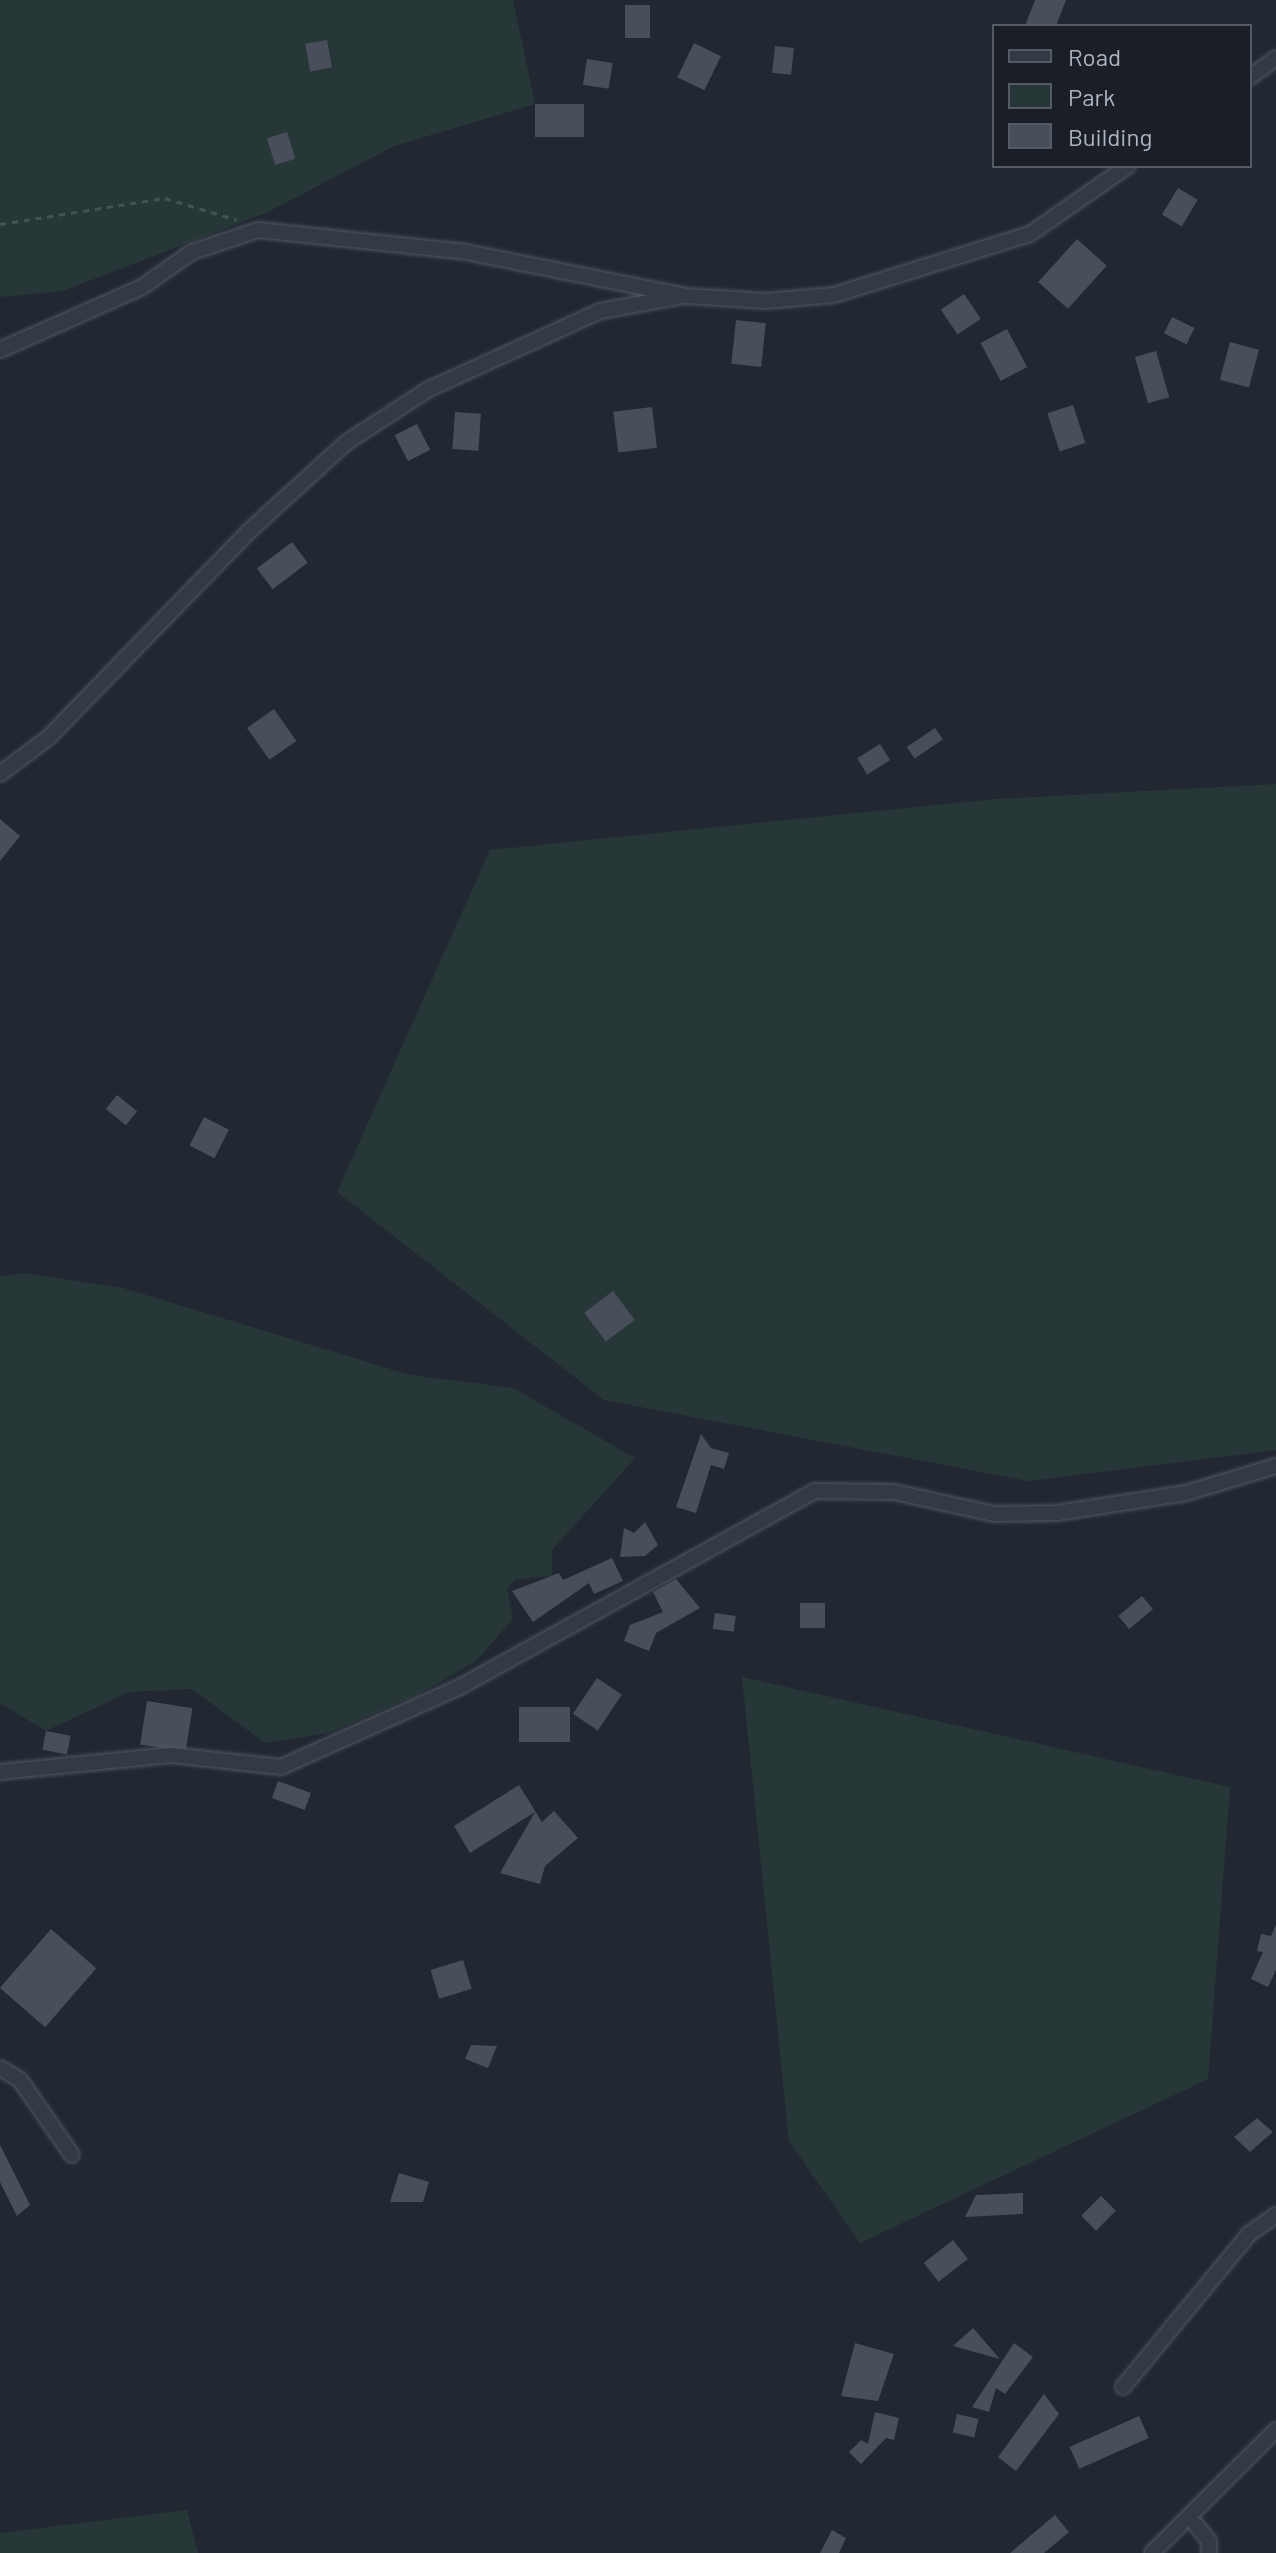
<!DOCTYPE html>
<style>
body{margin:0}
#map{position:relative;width:1276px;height:2553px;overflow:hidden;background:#212832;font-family:Barlow,sans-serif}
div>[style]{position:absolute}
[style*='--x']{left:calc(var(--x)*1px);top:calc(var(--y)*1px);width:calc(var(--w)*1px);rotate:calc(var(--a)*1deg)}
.green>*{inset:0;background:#273737}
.building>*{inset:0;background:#484f5b;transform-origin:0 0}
.path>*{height:3px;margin-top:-1.5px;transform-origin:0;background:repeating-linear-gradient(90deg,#445355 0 6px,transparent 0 12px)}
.roads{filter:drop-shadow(0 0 2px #515861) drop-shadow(0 0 2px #515861)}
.street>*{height:14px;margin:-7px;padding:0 7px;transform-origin:7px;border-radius:7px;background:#343a43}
span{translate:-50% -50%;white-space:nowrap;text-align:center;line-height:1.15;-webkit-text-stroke:8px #1a1f27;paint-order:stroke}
.legend{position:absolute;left:992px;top:24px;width:260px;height:144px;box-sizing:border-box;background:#1a1f27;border:2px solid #555b64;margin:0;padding:10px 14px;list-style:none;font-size:24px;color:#aeb5c0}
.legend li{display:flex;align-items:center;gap:16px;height:40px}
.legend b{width:40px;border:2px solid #555b64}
</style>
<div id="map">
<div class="green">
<div style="clip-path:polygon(0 0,513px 0,535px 104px,394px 146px,268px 212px,63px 291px,0 297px)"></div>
<div style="clip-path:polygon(1276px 784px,1276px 1450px,1028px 1481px,604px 1400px,337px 1192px,490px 850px,995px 799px)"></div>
<div style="clip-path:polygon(22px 1273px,123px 1288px,410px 1375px,513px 1388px,635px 1458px,552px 1550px,552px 1576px,516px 1579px,507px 1588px,513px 1619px,475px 1662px,417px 1695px,328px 1733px,265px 1743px,192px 1689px,129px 1692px,46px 1731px,0 1703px,0 1277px)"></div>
<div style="clip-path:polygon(742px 1677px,1230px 1787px,1208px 2079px,860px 2243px,789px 2141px)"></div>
<div style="clip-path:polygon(187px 2510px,198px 2553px,0 2553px,0 2533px)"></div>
</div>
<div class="building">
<div style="clip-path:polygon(1035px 0,1066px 0,1056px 26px,1025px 26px)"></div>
<div style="left:625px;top:5px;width:25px;height:33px"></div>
<div style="left:327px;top:40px;width:28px;height:22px;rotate:80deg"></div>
<div style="left:694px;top:43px;width:30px;height:38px;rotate:26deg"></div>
<div style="left:775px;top:46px;width:19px;height:27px;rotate:6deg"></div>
<div style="left:587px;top:59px;width:26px;height:26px;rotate:9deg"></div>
<div style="left:535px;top:104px;width:49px;height:33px"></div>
<div style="left:287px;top:132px;width:28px;height:21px;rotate:73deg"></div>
<div style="left:1178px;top:188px;width:23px;height:31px;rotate:31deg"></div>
<div style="left:1077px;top:239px;width:40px;height:58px;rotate:42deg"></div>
<div style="left:964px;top:294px;width:30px;height:28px;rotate:56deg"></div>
<div style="left:1172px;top:317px;width:25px;height:18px;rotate:26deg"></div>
<div style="left:736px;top:320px;width:30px;height:44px;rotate:6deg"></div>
<div style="left:1007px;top:329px;width:43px;height:30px;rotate:62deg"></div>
<div style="left:1230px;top:342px;width:30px;height:39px;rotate:15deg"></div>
<div style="left:1156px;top:351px;width:48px;height:22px;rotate:74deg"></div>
<div style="left:1073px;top:405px;width:40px;height:27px;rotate:72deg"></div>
<div style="left:652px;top:407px;width:41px;height:39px;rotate:83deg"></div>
<div style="left:455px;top:412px;width:26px;height:37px;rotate:4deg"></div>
<div style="left:417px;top:424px;width:29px;height:25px;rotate:63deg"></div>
<div style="left:292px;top:542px;width:26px;height:44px;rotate:53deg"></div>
<div style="left:274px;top:709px;width:39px;height:33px;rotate:55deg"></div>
<div style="left:935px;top:728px;width:14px;height:34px;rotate:56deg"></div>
<div style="left:880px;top:744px;width:19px;height:27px;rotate:58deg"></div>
<div style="clip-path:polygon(0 819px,20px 836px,0 861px)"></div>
<div style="left:117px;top:1095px;width:26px;height:18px;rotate:39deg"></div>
<div style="left:204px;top:1117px;width:28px;height:32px;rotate:27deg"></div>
<div style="left:613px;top:1291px;width:36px;height:36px;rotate:53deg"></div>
<div style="clip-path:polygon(701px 1434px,711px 1448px,729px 1453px,724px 1469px,711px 1465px,696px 1513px,676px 1507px)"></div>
<div style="clip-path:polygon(645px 1522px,658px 1545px,645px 1556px,620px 1557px,624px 1528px,634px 1533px)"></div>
<div style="clip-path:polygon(612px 1558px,623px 1581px,594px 1594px,589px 1583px,533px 1622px,512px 1591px,559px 1573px,563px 1580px)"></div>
<div style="clip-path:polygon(676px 1579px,700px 1608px,656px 1633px,649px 1651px,624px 1641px,630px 1625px,663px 1612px,653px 1592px)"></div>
<div style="left:1142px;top:1596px;width:17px;height:31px;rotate:50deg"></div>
<div style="left:800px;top:1603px;width:25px;height:25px"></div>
<div style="left:715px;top:1613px;width:21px;height:16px;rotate:8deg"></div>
<div style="left:597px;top:1678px;width:30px;height:43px;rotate:34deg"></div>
<div style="left:147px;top:1701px;width:46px;height:44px;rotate:9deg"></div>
<div style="left:519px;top:1707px;width:51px;height:35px"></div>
<div style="left:46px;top:1731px;width:25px;height:19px;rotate:11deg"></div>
<div style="left:278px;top:1781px;width:35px;height:18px;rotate:20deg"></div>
<div style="clip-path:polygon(519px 1785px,542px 1822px,554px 1811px,578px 1838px,545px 1866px,540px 1884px,500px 1873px,535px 1812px,470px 1853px,454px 1826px)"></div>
<div style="clip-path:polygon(1276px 1925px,1276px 1970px,1268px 1987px,1251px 1979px,1263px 1952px,1257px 1951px,1261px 1934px,1271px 1936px)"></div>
<div style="left:51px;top:1929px;width:60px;height:78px;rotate:41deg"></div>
<div style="left:463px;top:1960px;width:30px;height:34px;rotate:73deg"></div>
<div style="clip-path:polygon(471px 2045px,497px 2046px,488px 2068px,465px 2059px)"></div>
<div style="clip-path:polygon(1257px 2118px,1273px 2132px,1250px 2152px,1234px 2137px)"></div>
<div style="clip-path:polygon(0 2145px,30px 2205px,17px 2216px,0 2182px)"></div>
<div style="clip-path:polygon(399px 2173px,429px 2182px,423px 2202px,390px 2202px)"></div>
<div style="clip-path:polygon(1023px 2193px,1023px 2214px,965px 2217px,976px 2195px)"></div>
<div style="left:1101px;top:2196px;width:21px;height:28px;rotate:45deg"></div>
<div style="left:953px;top:2240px;width:24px;height:37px;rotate:52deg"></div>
<div style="clip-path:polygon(973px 2328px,1000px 2359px,953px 2346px)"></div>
<div style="clip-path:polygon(855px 2343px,894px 2354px,878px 2401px,841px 2396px)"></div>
<div style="clip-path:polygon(1014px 2343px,1033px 2357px,1005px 2394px,996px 2388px,989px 2412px,972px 2407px)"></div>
<div style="clip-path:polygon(1044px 2394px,1059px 2414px,1016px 2471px,998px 2457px)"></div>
<div style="clip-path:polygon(875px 2412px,899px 2418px,894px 2440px,886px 2438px,861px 2464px,849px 2452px,861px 2440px,868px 2444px)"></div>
<div style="left:957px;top:2414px;width:22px;height:19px;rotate:13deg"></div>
<div style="left:1139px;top:2416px;width:24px;height:76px;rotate:66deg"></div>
<div style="clip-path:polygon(1055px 2515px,1069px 2532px,1044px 2553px,1010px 2553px)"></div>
<div style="clip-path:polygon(832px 2530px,846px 2538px,839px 2553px,820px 2553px)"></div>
</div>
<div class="path">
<div style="--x:0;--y:224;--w:167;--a:-9"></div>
<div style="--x:165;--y:198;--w:75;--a:17"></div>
</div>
<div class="roads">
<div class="street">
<div style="--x:1250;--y:77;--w:32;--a:-36"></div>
<div style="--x:0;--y:350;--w:155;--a:-23.9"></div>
<div style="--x:142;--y:287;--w:61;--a:-35"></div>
<div style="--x:192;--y:252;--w:70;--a:-18.4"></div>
<div style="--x:258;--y:230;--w:209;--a:6"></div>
<div style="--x:466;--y:252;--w:224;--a:11.3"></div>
<div style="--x:686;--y:296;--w:80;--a:3.6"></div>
<div style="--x:766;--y:301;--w:68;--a:-5"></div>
<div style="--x:834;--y:295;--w:205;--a:-17.3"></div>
<div style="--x:1030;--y:234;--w:119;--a:-34.8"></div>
<div style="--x:0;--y:774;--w:60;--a:-36.9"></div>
<div style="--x:48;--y:738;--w:287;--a:-45.8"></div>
<div style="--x:248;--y:532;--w:134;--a:-42.3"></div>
<div style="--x:347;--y:442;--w:98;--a:-32.9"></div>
<div style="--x:429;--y:389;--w:188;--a:-24.5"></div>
<div style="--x:600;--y:311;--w:79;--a:-10.2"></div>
<div style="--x:0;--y:1772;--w:172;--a:-5.7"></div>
<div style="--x:171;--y:1755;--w:111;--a:6.2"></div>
<div style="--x:281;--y:1767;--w:194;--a:-24.1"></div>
<div style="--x:458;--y:1688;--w:408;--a:-28.9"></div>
<div style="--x:815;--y:1491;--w:79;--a:0.7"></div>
<div style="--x:894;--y:1492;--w:102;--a:12.4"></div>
<div style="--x:994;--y:1514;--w:63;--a:-0.9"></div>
<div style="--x:1057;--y:1513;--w:131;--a:-8.8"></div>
<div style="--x:1186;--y:1493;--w:94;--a:-16.7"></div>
<div style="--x:0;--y:2068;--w:23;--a:31"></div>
<div style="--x:20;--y:2080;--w:91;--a:55.3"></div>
<div style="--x:1123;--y:2387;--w:198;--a:-50.5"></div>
<div style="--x:1249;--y:2234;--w:33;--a:-35"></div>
<div style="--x:1196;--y:2525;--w:21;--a:51"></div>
<div style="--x:1209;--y:2541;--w:12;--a:90"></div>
<div style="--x:1152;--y:2553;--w:175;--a:-44.8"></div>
</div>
</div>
<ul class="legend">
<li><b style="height:10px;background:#343a43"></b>Road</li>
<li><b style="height:22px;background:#273737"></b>Park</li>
<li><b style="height:22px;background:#484f5b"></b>Building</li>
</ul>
</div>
